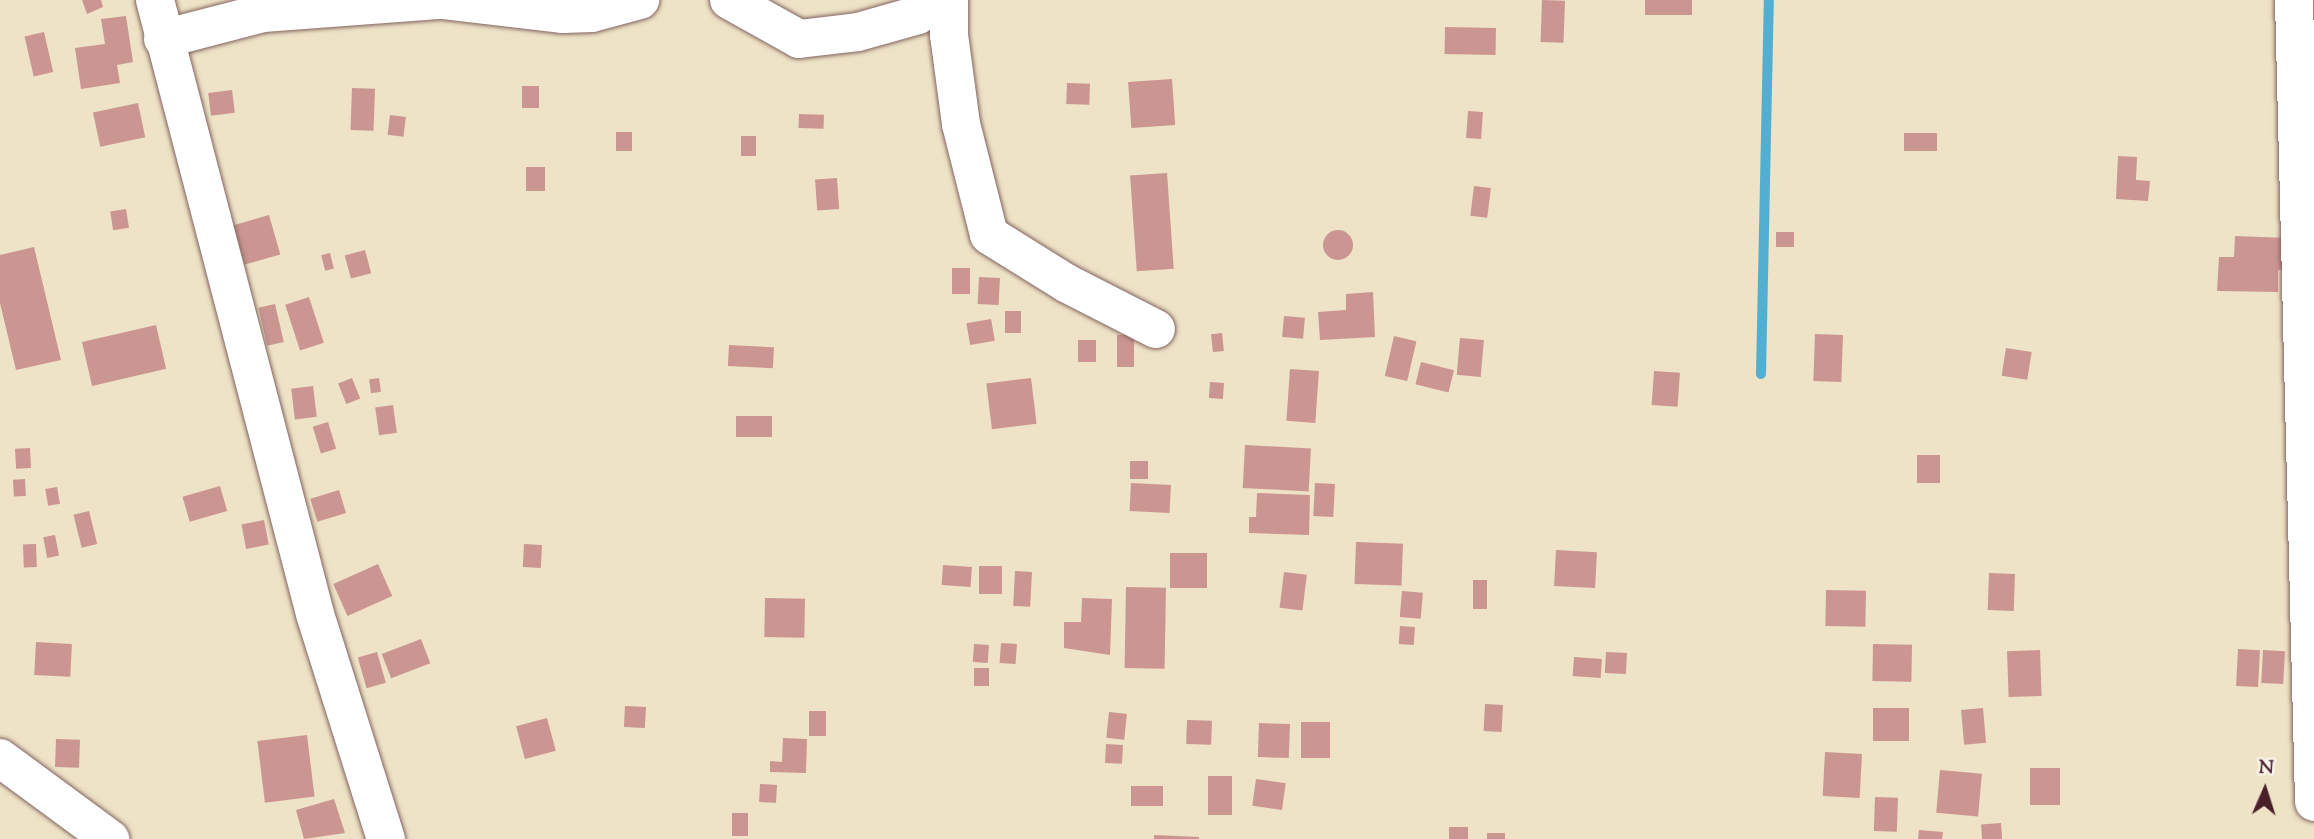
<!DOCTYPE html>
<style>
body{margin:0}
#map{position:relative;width:2314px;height:839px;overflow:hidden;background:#eee3c6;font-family:"Sorts Mill Goudy",serif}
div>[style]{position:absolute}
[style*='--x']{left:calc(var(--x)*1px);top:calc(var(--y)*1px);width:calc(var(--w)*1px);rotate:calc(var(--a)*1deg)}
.stream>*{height:10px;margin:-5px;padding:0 5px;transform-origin:5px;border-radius:5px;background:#53afd1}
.building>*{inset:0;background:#cb9591;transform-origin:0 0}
.round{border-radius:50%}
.roads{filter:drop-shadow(0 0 2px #836461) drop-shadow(0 0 2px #836461)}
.minor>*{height:38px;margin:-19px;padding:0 19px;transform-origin:19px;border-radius:19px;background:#fff}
span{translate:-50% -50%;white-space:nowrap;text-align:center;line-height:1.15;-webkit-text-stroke:7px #f7f3e8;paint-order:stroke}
.north{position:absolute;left:2230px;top:755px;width:70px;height:70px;-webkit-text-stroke:5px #f7f3e8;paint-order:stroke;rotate:3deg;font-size:19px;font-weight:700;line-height:28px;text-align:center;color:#4a1f2b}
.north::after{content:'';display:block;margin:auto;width:24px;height:32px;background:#4a1f2b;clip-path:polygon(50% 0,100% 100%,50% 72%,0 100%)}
</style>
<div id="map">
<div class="stream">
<div style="--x:1761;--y:374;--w:374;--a:-88.8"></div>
</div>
<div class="building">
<div style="clip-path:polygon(82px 0,101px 0,103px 7px,87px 14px)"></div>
<div style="left:1542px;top:0;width:23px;height:42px;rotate:2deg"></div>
<div style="left:1645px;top:0;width:47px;height:15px"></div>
<div style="clip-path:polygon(126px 16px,133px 62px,117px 65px,120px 83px,81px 89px,75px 48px,105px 44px,101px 19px)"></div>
<div style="left:1445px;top:27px;width:51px;height:27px;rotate:1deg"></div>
<div style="left:44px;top:32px;width:41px;height:20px;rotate:77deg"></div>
<div style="left:1172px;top:79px;width:46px;height:44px;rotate:86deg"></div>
<div style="left:1067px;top:83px;width:23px;height:21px;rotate:2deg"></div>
<div style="left:522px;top:86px;width:17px;height:22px"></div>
<div style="left:352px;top:88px;width:23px;height:42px;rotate:2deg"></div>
<div style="left:232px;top:90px;width:23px;height:24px;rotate:83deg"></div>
<div style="left:138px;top:103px;width:35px;height:46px;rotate:78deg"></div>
<div style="left:1468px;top:111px;width:15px;height:27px;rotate:4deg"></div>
<div style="left:799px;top:114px;width:25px;height:14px;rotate:2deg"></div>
<div style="left:390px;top:115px;width:16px;height:20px;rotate:7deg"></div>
<div style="left:616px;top:132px;width:16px;height:19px"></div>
<div style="left:1937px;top:133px;width:18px;height:33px;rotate:90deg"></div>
<div style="left:741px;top:136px;width:15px;height:20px"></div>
<div style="clip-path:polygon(2118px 156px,2137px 157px,2136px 180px,2150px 181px,2148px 201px,2116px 199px)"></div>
<div style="left:526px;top:167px;width:19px;height:24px"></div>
<div style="left:1167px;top:173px;width:96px;height:37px;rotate:86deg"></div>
<div style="left:837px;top:178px;width:31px;height:22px;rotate:86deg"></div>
<div style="left:1474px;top:186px;width:17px;height:30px;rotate:7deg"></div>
<div style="left:126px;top:209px;width:19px;height:16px;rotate:81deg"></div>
<div style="left:269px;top:215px;width:41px;height:37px;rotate:74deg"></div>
<div class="round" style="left:1323px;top:230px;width:30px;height:30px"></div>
<div style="left:1776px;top:232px;width:18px;height:15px"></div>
<div style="clip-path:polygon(2235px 236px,2290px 238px,2289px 270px,2278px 270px,2278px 292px,2217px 291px,2219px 257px,2234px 257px)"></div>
<div style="clip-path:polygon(34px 247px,61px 360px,16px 370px,0 303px,0 255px)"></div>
<div style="left:365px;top:250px;width:24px;height:21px;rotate:75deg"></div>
<div style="left:330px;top:253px;width:16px;height:9px;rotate:76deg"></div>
<div style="left:952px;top:268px;width:18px;height:26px"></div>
<div style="left:979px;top:277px;width:21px;height:27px;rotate:3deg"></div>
<div style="clip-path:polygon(1373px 292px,1375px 337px,1320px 340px,1318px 312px,1346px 310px,1346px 294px)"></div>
<div style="left:309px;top:297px;width:48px;height:25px;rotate:72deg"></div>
<div style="left:275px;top:304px;width:39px;height:17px;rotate:77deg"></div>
<div style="left:1005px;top:311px;width:16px;height:22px"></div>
<div style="left:1284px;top:316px;width:21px;height:21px;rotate:5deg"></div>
<div style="left:991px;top:319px;width:22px;height:25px;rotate:80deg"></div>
<div style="left:156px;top:325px;width:45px;height:76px;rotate:77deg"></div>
<div style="left:1222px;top:333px;width:18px;height:11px;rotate:84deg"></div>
<div style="left:1815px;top:334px;width:28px;height:47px;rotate:2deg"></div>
<div style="left:1117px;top:335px;width:17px;height:32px"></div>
<div style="left:1394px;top:336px;width:23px;height:41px;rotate:13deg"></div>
<div style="left:1460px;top:338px;width:24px;height:37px;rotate:5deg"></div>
<div style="left:1078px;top:340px;width:18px;height:22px"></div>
<div style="left:729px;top:345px;width:45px;height:21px;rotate:3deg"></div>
<div style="left:2006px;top:348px;width:26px;height:28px;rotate:9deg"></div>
<div style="left:1421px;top:362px;width:34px;height:23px;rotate:14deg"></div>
<div style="left:1290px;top:369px;width:29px;height:52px;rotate:4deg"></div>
<div style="left:1654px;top:371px;width:26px;height:34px;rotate:4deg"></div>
<div style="left:352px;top:378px;width:22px;height:15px;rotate:68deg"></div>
<div style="left:379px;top:378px;width:14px;height:10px;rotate:82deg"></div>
<div style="left:1031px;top:378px;width:46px;height:45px;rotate:83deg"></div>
<div style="left:1210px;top:382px;width:14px;height:16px;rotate:4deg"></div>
<div style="left:313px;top:386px;width:31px;height:22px;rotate:83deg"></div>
<div style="left:393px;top:405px;width:28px;height:18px;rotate:82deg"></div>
<div style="left:772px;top:416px;width:21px;height:36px;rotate:90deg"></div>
<div style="left:328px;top:422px;width:28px;height:16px;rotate:73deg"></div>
<div style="left:1245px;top:445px;width:66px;height:43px;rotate:3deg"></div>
<div style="left:30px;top:448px;width:20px;height:15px;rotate:87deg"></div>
<div style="left:1917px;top:455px;width:23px;height:28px"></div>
<div style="left:1130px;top:461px;width:18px;height:18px"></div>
<div style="left:25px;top:479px;width:17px;height:12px;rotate:87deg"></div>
<div style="left:1131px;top:483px;width:40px;height:28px;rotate:3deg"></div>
<div style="left:1315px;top:483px;width:20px;height:33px;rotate:3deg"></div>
<div style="left:220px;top:486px;width:26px;height:39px;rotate:74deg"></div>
<div style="left:57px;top:487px;width:17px;height:12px;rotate:80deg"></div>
<div style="left:339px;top:490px;width:24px;height:30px;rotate:73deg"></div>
<div style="clip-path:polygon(1257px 493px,1310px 495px,1309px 535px,1249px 533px,1249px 517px,1256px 517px)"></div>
<div style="left:89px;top:511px;width:34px;height:16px;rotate:76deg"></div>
<div style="left:264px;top:520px;width:25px;height:23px;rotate:79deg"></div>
<div style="left:55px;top:535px;width:21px;height:12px;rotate:79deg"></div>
<div style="left:1356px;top:542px;width:47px;height:42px;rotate:2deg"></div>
<div style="left:36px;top:544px;width:23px;height:13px;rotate:88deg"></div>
<div style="left:524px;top:544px;width:18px;height:23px;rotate:3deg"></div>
<div style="left:1556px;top:550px;width:41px;height:36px;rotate:3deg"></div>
<div style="left:1170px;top:553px;width:37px;height:35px"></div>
<div style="left:378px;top:564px;width:35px;height:49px;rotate:66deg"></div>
<div style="left:943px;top:565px;width:29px;height:20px;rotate:4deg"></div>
<div style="left:979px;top:566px;width:23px;height:28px"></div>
<div style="left:1015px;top:571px;width:17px;height:35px;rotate:3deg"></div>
<div style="left:1284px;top:572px;width:23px;height:36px;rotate:7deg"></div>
<div style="left:1989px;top:573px;width:26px;height:37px;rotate:2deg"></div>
<div style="left:1473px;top:580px;width:14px;height:29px"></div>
<div style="left:1126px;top:587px;width:40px;height:81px;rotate:1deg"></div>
<div style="left:1826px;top:590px;width:40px;height:36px;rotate:1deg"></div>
<div style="left:1402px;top:591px;width:21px;height:26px;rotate:5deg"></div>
<div style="left:765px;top:598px;width:40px;height:39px;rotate:1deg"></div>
<div style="clip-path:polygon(1082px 598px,1112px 599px,1110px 655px,1064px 648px,1064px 622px,1081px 622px)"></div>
<div style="left:1400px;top:626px;width:15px;height:18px;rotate:4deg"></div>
<div style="left:421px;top:639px;width:26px;height:42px;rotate:69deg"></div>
<div style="left:36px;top:642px;width:36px;height:33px;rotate:3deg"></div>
<div style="left:1001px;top:643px;width:16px;height:20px;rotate:4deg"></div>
<div style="left:974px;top:644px;width:15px;height:18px;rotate:4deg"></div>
<div style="left:1873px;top:644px;width:39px;height:37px;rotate:1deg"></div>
<div style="left:2238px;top:649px;width:22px;height:37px;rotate:3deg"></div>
<div style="left:2040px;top:650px;width:46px;height:33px;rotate:88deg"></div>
<div style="left:2263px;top:650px;width:22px;height:33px;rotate:3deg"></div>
<div style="left:377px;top:652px;width:32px;height:20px;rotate:74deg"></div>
<div style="left:1606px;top:652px;width:21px;height:21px;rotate:3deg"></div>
<div style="left:1574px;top:657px;width:28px;height:19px;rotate:4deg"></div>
<div style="left:974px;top:668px;width:15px;height:18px"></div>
<div style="left:1485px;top:704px;width:18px;height:27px;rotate:3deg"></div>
<div style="left:625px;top:706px;width:21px;height:21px;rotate:3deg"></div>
<div style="left:1873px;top:708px;width:36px;height:33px"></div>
<div style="left:1983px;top:708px;width:35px;height:22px;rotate:85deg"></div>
<div style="left:809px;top:711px;width:17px;height:25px"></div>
<div style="left:1109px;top:712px;width:18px;height:26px;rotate:6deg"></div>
<div style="left:547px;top:718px;width:34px;height:32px;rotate:75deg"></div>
<div style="left:1187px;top:720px;width:25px;height:24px;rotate:2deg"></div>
<div style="left:1301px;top:722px;width:29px;height:36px"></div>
<div style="left:1259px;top:723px;width:31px;height:34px;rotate:2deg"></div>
<div style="left:307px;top:735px;width:62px;height:50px;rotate:83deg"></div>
<div style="clip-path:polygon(783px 738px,807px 739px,806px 773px,770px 772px,770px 761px,782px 762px)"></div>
<div style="left:56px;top:739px;width:24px;height:28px;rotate:2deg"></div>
<div style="left:1106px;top:744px;width:17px;height:19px;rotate:3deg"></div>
<div style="left:1825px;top:752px;width:37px;height:44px;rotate:3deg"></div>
<div style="left:2030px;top:768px;width:30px;height:37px"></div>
<div style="left:1940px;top:770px;width:42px;height:43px;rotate:5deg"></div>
<div style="left:1208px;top:776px;width:24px;height:39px"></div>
<div style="left:1256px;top:779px;width:30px;height:27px;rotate:8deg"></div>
<div style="left:760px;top:784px;width:17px;height:18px;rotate:3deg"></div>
<div style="left:1131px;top:786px;width:32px;height:20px"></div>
<div style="left:1875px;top:797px;width:23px;height:34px;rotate:2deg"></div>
<div style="clip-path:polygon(334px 799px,345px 833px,304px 839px,296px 810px)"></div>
<div style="left:732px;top:813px;width:16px;height:23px"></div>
<div style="left:2001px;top:823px;width:16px;height:20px;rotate:86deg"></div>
<div style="left:1449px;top:827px;width:19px;height:12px"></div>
<div style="clip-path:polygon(1919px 830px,1943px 832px,1942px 839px,1918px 839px)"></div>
<div style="left:1487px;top:833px;width:18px;height:6px"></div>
<div style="clip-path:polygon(1154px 835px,1199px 837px,1199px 839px,1154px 839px)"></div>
</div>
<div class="roads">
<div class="minor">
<div style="--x:155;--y:0;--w:635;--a:75.39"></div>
<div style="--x:315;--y:614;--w:236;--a:72.5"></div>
<div style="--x:729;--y:0;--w:80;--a:29.1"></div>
<div style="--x:799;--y:39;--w:59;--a:-6.8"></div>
<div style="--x:858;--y:32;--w:62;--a:-15.8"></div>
<div style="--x:918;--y:15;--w:23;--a:-40"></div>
<div style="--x:949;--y:0;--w:35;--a:90"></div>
<div style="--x:949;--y:35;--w:90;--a:82.3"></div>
<div style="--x:961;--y:124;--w:114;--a:75.8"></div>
<div style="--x:989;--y:235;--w:91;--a:31.9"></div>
<div style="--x:1066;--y:283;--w:101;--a:27.1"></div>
<div style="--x:2294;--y:0;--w:802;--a:88.57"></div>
<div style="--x:163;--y:39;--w:103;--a:-14.6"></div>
<div style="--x:263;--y:13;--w:179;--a:-4.2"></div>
<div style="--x:442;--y:0;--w:122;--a:6.6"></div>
<div style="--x:563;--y:14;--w:29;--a:-2"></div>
<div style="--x:592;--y:13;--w:50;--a:-15.2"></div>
<div style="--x:0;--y:758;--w:137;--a:36.4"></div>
</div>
</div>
<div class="north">N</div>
</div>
